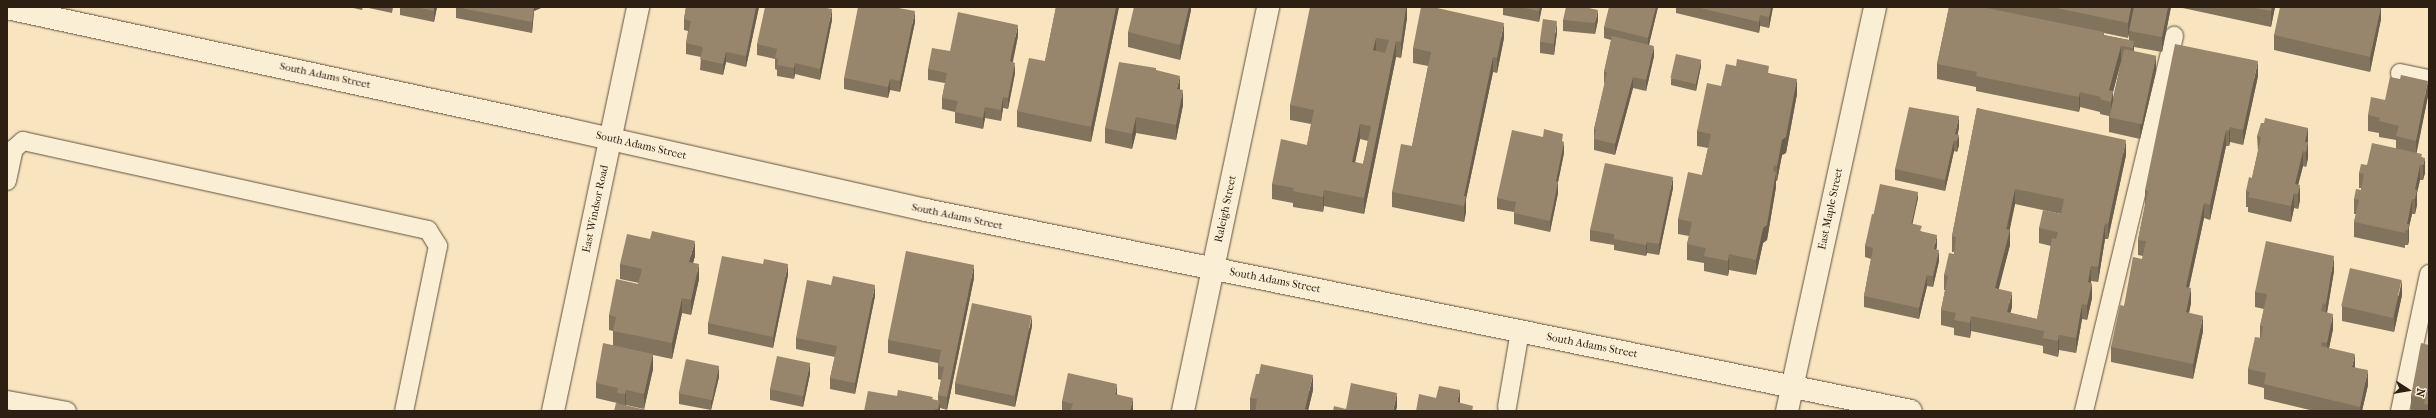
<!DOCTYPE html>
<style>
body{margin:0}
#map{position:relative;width:2436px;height:418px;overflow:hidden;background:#f8e5bf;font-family:"IM FELL French Canon",serif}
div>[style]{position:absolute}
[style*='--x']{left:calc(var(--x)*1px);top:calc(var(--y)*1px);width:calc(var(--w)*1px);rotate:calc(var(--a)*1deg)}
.roads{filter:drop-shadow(0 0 1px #60513d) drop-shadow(0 0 1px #60513d)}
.service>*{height:18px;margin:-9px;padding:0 9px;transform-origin:9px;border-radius:9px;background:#faeed5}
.minor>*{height:22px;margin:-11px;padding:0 11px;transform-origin:11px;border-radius:11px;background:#faeed5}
.tertiary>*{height:22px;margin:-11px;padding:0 11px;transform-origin:11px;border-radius:11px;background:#faeed5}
.wall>*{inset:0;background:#82735d}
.shaded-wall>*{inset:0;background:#6a5e4c}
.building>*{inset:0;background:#97866c;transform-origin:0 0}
span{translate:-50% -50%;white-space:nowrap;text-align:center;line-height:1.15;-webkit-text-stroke:4px #faeed5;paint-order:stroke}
.street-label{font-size:11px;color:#2d2012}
.frame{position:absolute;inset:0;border:8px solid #2d2012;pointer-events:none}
.north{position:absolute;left:2388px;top:370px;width:40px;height:40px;-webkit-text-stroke:3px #faeed5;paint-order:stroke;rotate:102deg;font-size:11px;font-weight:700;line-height:16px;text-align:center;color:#2d2012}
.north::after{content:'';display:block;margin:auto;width:14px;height:18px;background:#2d2012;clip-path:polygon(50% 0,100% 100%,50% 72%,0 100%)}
</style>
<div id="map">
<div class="roads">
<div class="service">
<div style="--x:2400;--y:73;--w:30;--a:12"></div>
<div style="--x:7;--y:181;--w:33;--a:-78"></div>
<div style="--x:14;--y:149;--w:12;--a:-42"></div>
<div style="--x:23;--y:141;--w:415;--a:12.4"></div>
<div style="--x:428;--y:230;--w:19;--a:58"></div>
<div style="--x:438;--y:246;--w:168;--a:101.6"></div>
<div style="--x:7;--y:400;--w:61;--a:10.4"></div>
<div style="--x:1507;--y:407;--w:77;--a:-80.3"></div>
<div style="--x:2084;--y:411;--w:386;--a:-76.5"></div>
<div style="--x:2400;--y:411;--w:140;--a:-78"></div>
</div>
<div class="minor">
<div style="--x:553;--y:411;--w:413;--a:-78.1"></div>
<div style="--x:1183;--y:411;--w:413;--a:-78.1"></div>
<div style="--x:1787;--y:411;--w:413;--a:-77.7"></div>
</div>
<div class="tertiary">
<div style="--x:7;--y:8;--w:572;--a:12.21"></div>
<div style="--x:566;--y:129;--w:369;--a:12.7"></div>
<div style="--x:926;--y:210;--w:1005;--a:11.53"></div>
</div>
</div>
<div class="wall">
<div style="clip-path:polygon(349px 7px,363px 7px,362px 10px)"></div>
<div style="clip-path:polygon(364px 7px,393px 7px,392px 13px)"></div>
<div style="clip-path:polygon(400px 7px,437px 7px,434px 22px,400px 15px)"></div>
<div style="clip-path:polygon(456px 7px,543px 7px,534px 11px,532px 33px,456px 18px)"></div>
<div style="clip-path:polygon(686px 7px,759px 7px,746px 67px,726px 62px,723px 75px,700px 70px,701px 57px,686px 54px,686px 43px,688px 31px,684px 30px,684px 19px)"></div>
<div style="clip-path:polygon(1056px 7px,1119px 7px,1091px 142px,1017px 127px,1017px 111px,1045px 61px)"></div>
<div style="clip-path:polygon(1191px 7px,1191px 10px,1180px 60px,1128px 47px,1128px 32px)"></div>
<div style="clip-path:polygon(evenodd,1406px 7px,1407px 7px,1407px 18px,1401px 58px,1396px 57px,1364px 214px,1324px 206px,1323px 212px,1293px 207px,1293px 203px,1272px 199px,1272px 184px,1307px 145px,1311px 124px,1290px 120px,1290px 105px,1406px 7px,1360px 139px,1368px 141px,1363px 164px,1355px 162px,1360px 139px)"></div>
<div style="clip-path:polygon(1503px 7px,1542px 7px,1539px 22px,1503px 15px)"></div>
<div style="clip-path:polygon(1658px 7px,1649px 44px,1654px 56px,1646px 91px,1633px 88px,1615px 155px,1594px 150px,1594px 129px,1605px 83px,1604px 83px,1604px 72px,1611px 40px,1604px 38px,1604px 27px)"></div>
<div style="clip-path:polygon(1676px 7px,1773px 7px,1769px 28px,1760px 26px,1759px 33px,1676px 13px)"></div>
<div style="clip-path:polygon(evenodd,1949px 7px,2171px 7px,2162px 52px,2134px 47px,2134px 51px,2156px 71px,2140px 139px,2109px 132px,2109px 116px,2100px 114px,2100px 112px,2080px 107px,2079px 112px,1976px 91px,1976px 87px,1937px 79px,1937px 64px,1949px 7px,2104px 33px,2128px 38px,2129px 33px,2129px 40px,2104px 35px,2104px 33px,1949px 7px,2121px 62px,2113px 98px,2113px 92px,2121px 62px)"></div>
<div style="clip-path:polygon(2178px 7px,2275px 7px,2271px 27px)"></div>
<div style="clip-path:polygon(2381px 7px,2381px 19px,2370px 72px,2274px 50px,2274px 35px)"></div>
<div style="clip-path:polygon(832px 20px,820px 80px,795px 74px,794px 79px,777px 76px,777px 70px,775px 69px,775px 59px,757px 55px,757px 44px)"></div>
<div style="clip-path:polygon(1563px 20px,1598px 20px,1595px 34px,1563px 31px)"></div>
<div style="clip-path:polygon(915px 22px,900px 92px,890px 90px,888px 98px,844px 89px,844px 78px)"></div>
<div style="clip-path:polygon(1557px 32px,1554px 55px,1540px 53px,1540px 42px)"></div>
<div style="clip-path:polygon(1018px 36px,1013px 62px,1015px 73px,1008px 109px,1003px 108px,1001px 121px,985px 118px,983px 129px,955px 123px,955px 112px,942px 109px,942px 98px,945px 83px,928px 80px,928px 69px)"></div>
<div style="clip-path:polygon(1504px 38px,1497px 73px,1493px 72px,1466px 199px,1466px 212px,1464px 222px,1392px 207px,1392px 192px,1412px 146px,1428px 66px,1413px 63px,1413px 48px)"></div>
<div style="clip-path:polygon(1701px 66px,1696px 91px,1671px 85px,1671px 79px)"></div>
<div style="clip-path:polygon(1156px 71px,1180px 89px,1183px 105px,1176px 140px,1136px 133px,1132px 149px,1105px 143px,1105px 128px)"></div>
<div style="clip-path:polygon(1769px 73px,1797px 94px,1786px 153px,1782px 155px,1777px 181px,1776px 181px,1776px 187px,1767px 240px,1763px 243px,1756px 275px,1729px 270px,1728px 276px,1704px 271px,1704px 263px,1687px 260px,1687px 244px,1689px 236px,1678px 234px,1678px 219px,1702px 175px,1708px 148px,1697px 146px,1697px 131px,1721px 86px)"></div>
<div style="clip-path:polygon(2258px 76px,2243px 145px,2230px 142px,2229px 146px,2226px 146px,2210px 220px,2204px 218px,2189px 287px,2191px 303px,2189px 313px,2203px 331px,2193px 379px,2111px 362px,2111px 347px,2124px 306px,2142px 259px,2143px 256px,2138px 255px,2138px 240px,2145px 205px,2145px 190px)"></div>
<div style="clip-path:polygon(2428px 96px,2416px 153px,2422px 157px,2425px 173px,2423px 180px,2420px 180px,2417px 193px,2417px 205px,2415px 214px,2412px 214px,2409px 227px,2409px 240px,2408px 245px,2405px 245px,2405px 248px,2354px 237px,2354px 222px,2356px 214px,2354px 214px,2354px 199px,2361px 190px,2361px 188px,2359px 188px,2359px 173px,2367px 165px,2396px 148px,2396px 140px,2379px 137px,2379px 133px,2368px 131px,2368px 115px,2385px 100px)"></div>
<div style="clip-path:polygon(evenodd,1977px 108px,2126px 155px,2108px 239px,2105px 239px,2098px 282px,2091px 281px,2092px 298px,2087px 320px,2082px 319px,2076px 353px,2059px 350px,2058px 357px,2043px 353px,2043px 346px,1971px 331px,1970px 338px,1954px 335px,1954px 328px,1941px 325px,1941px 310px,1945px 290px,1944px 290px,1944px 275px,1954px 254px,1954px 252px,1952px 252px,1952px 236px,1977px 108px,2015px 204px,2061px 214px,2039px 228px,2039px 243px,2051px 246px,2037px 319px,2010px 313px,2012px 307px,1998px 289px,2010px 245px,2010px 229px,2015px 204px)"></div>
<div style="clip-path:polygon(1959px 127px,1958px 134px,1959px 145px,1957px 152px,1954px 151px,1945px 191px,1895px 180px,1895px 169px)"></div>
<div style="clip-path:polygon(2308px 128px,2308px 158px,2306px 167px,2303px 166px,2298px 184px,2300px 200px,2298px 209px,2294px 208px,2291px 222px,2248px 212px,2248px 207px,2246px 207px,2246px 191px,2252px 178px,2258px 151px,2257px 136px)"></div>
<div style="clip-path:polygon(1563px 142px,1564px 153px,1558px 182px,1558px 193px,1550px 232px,1514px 224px,1514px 212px,1497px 209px,1497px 198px)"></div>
<div style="clip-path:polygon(1673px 188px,1659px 255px,1647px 253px,1646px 256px,1614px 250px,1614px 245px,1590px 241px,1590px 230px)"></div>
<div style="clip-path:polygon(1918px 198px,1912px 224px,1922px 232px,1937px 246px,1936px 250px,1939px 261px,1933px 287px,1927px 286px,1919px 319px,1864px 307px,1864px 296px,1871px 259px,1865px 257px,1865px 246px,1874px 215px)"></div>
<div style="clip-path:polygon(695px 256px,693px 263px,699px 279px,691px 315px,682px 313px,672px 359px,653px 355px,653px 369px,644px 409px,626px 405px,626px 406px,617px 404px,617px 403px,596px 398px,596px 383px,613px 345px,613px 331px,609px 330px,609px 315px,639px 283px,620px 279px,620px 264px)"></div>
<div style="clip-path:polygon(2334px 271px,2327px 312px,2333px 329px,2329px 348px,2355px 367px,2368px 385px,2362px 411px,2314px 411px,2264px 399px,2264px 388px,2248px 384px,2248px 369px,2260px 338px,2260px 326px,2264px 309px,2255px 307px,2255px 292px)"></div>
<div style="clip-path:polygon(788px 275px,773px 348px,708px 334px,708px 323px)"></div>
<div style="clip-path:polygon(974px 278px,947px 410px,940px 408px,940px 411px,864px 411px,897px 396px,933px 400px,938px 401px,938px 395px,941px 380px,938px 379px,938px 363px,888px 353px,888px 340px)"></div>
<div style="clip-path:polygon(2402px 295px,2394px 332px,2342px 321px,2342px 306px)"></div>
<div style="clip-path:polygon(875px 296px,855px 394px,830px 389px,830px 378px,835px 357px,796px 349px,796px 338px)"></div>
<div style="clip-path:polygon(1032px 326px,1015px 407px,955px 394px,955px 383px)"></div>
<div style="clip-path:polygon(2429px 345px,2429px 411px,2411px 411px,2411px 396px)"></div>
<div style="clip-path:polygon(810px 374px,803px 407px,770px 400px,770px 389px)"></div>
<div style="clip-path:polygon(719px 377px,711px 410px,679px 404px,679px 393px)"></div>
<div style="clip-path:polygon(1313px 390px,1308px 410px,1309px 411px,1250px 411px,1250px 398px)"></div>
<div style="clip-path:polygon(1117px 394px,1133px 411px,1060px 411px,1062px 410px,1062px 401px)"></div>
</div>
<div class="shaded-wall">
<div style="clip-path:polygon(434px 7px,437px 7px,434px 22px)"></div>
<div style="clip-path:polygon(534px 7px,543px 7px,534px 11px,532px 33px,532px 22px)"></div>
<div style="clip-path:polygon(756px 7px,759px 7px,746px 67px,746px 56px)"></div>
<div style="clip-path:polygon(1116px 7px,1119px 7px,1091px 142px,1091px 127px)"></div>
<div style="clip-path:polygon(1189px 7px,1191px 7px,1191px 10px,1180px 60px,1180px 45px)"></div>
<div style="clip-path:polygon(1406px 7px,1407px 7px,1407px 18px,1401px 58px,1401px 42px)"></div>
<div style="clip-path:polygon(1540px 7px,1542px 7px,1539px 22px,1539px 11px)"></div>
<div style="clip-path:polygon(1656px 7px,1658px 7px,1648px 49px,1648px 38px)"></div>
<div style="clip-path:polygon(1771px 7px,1773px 7px,1769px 28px,1769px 17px)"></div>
<div style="clip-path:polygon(2131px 7px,2134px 7px,2128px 38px,2128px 23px)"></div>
<div style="clip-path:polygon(2168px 7px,2171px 7px,2162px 52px,2162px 37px)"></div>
<div style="clip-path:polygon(2272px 7px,2275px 7px,2271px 27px,2271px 11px)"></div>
<div style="clip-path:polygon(2381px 7px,2381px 19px,2370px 72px,2370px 57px)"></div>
<div style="clip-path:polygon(832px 9px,832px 20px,820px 80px,820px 69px)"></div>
<div style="clip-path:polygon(1598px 10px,1598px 20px,1595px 34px,1595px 23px)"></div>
<div style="clip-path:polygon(915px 11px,915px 22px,900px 92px,900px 81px)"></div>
<div style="clip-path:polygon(1760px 15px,1760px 26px,1759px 33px,1759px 22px)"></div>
<div style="clip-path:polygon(1557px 21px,1557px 32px,1554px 55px,1554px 44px)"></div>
<div style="clip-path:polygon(1504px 23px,1504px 38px,1497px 73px,1497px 58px)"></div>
<div style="clip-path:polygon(1018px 25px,1018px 36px,1010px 72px,1010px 61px)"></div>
<div style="clip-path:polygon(1376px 38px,1376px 53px,1373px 50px)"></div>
<div style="clip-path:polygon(1396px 41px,1396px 57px,1364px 214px,1364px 198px)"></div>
<div style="clip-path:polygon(2134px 41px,2134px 56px,2133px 63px,2133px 48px)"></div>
<div style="clip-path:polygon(1654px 46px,1654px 56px,1646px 91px,1646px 80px)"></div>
<div style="clip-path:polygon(2121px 46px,2121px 61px,2113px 92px,2113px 106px,2111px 117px,2111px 102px,2109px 90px)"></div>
<div style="clip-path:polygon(726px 52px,726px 62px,723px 75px,723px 64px)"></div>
<div style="clip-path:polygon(2156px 56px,2156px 71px,2140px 139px,2140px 124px)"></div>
<div style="clip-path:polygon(1493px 57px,1493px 72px,1466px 199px,1466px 212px,1464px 222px,1464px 196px)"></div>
<div style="clip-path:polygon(1701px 60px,1701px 66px,1696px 91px,1696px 84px)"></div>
<div style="clip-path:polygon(2258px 61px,2258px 76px,2243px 145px,2243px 130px)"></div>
<div style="clip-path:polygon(795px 63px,795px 74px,794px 79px,794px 68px)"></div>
<div style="clip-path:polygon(1015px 63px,1015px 73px,1008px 109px,1008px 98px)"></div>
<div style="clip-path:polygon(1180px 76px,1180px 91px,1177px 89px)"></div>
<div style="clip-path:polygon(1633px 77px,1633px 88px,1615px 155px,1615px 144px)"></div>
<div style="clip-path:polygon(890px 79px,890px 90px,888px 98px,888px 87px)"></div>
<div style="clip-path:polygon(1797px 79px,1797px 94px,1786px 153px,1782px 155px,1777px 181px,1777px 166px,1782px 140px)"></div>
<div style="clip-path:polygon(2428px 81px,2428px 96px,2416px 156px,2416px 141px)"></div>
<div style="clip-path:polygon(1183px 90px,1183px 105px,1176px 140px,1176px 125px)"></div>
<div style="clip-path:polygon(2080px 92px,2080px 107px,2079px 112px,2079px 97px)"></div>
<div style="clip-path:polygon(1003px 97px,1003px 108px,1001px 121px,1001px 110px)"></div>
<div style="clip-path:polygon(985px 107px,985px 118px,983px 129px,983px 118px)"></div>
<div style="clip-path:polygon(1959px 116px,1959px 127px,1956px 140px,1955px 134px)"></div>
<div style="clip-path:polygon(1136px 117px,1136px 133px,1132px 149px,1132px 134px)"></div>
<div style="clip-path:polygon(1360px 124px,1360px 139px,1352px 177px,1352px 162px)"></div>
<div style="clip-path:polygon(2230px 127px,2230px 142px,2229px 146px,2229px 131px)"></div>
<div style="clip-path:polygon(2308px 128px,2308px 143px,2305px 142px)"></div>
<div style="clip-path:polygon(2226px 130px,2226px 146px,2210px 220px,2210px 205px)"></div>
<div style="clip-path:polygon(1959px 135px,1959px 145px,1957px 152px,1957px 141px)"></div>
<div style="clip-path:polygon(1954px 140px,1954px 151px,1945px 191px,1945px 180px)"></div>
<div style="clip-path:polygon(2126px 140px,2126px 155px,2108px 239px,2108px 224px)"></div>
<div style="clip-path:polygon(1564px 142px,1564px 153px,1556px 192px,1556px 181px)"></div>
<div style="clip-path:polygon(2308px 142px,2308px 158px,2306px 167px,2306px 152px)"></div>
<div style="clip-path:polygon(2303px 151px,2303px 166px,2296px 194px,2295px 184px)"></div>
<div style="clip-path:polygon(2425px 158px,2425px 173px,2423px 180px,2423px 165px)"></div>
<div style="clip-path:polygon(2420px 165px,2420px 180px,2417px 193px,2417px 205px,2415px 214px,2415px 189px)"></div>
<div style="clip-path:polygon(1776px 172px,1776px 187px,1767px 240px,1763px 243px,1756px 275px,1756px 260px)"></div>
<div style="clip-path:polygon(1673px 177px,1673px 188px,1659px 255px,1659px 244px)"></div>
<div style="clip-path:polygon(1558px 182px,1558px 193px,1550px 232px,1550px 221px)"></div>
<div style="clip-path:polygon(2300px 185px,2300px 200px,2298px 209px,2298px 194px)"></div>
<div style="clip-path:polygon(2015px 189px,2015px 204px,2009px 231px,2010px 230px,2010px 245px,1995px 304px,1995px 288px)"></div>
<div style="clip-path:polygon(1324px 190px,1324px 206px,1323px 212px,1323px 197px)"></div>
<div style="clip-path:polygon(1918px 192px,1918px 198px,1911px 231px,1911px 225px)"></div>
<div style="clip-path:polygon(2294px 193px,2294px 208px,2291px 222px,2291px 206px)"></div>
<div style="clip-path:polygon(2412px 199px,2412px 214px,2409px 227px,2409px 240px,2408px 245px,2408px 230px,2407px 224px)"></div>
<div style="clip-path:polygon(2204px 203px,2204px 218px,2186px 302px,2186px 287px)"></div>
<div style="clip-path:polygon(2105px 223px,2105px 239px,2098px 282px,2098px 267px)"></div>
<div style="clip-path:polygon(1937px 235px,1937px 246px,1934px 260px,1934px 249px)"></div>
<div style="clip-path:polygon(695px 241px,695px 256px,689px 277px,689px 262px)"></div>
<div style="clip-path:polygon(1647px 242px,1647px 253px,1646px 256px,1646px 245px)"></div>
<div style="clip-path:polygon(1939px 250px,1939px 261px,1933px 287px,1933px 276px)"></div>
<div style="clip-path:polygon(1729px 254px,1729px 270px,1728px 276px,1728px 261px)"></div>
<div style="clip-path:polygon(2334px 256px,2334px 271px,2326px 319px,2326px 304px)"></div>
<div style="clip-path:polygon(699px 264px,699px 279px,691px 315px,691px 300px)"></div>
<div style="clip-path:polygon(788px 264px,788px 275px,773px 348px,773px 337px)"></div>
<div style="clip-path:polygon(974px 265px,974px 278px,947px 410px,947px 397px)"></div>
<div style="clip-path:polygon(2091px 266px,2091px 281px,2088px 297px,2088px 282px)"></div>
<div style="clip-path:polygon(1927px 275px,1927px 286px,1919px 319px,1919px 308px)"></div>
<div style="clip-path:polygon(2402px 280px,2402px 295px,2394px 332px,2394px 317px)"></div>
<div style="clip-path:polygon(2092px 283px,2092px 298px,2087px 320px,2087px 305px)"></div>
<div style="clip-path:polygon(875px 285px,875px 296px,855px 394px,855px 383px)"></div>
<div style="clip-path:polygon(2191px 288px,2191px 303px,2186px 327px,2186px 312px)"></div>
<div style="clip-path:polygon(2012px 292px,2012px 307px,2008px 323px,2007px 312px)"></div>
<div style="clip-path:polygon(682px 298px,682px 313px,672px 359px,672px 343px)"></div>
<div style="clip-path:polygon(2082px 304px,2082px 319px,2076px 353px,2076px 338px)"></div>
<div style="clip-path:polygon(2333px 314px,2333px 329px,2327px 358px,2327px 343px)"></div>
<div style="clip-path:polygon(1032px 316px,1032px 326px,1015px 407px,1015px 396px)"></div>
<div style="clip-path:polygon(1971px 316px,1971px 331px,1970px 338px,1970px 323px)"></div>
<div style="clip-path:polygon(2203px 316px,2203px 331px,2193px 379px,2193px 364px)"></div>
<div style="clip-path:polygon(2059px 335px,2059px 350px,2058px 357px,2058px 341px)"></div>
<div style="clip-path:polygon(653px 354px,653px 369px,644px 409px,644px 394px)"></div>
<div style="clip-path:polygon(2355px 354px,2355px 369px,2352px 367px)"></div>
<div style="clip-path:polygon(810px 363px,810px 374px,803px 407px,803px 396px)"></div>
<div style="clip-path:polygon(719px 366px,719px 377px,711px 410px,711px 399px)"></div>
<div style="clip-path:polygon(2368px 370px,2368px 385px,2362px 411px,2360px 411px,2360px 407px)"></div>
<div style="clip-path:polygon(1313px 375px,1313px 390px,1308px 411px,1305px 409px)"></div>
<div style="clip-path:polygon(1117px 384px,1117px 397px,1115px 394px)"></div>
<div style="clip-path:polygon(626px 390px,626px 405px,625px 410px,625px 394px)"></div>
<div style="clip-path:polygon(1460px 390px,1460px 404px,1457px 402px)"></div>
<div style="clip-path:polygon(1397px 393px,1397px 407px,1396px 411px,1393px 411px)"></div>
<div style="clip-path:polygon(1133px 398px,1133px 411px,1130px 411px)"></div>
<div style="clip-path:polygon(940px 401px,940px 411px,938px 411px,938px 409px)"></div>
</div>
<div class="building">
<div style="clip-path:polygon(416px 7px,434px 7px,434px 11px)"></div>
<div style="clip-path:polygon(456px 7px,534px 7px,532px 22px)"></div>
<div style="clip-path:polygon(686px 7px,756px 7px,746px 56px,726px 52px,723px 64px,700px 59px,703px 47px,686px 43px,691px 21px,684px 19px)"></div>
<div style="clip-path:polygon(765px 7px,821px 7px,832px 9px,820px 69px,795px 63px,794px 68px,777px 65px,778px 59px,775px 58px,777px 49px,757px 44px)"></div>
<div style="clip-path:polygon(858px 7px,893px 7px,915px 11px,900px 81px,890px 79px,888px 87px,844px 78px)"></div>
<div style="clip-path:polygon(1056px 7px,1116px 7px,1091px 127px,1017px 111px,1029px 58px,1045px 61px)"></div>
<div style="clip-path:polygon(1134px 7px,1189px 7px,1180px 45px,1128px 32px)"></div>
<div style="clip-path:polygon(evenodd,1310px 7px,1406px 7px,1401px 42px,1396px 41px,1364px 198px,1324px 190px,1323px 197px,1293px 191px,1294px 188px,1272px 184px,1281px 139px,1307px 145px,1314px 110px,1290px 105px,1310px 7px,1376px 38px,1389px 40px,1385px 53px,1373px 50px,1376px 38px,1310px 7px,1360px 124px,1371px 126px,1363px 164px,1352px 162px,1360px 124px)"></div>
<div style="clip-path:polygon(1421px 7px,1433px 7px,1504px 23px,1497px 58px,1493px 57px,1464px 196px,1466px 196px,1464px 206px,1392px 192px,1401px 144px,1412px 146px,1431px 52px,1413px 48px)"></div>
<div style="clip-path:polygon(1519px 7px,1540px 7px,1539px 11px)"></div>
<div style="clip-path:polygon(1566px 7px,1584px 7px,1598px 10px,1595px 23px,1563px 20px)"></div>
<div style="clip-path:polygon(1609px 7px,1656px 7px,1648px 38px,1604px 27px)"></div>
<div style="clip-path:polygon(1696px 7px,1771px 7px,1769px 17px,1760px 15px,1759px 22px)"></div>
<div style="clip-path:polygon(1949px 7px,1982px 7px,2104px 32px,2103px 35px,2134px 41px,2133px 48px,2121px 46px,2109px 90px,2113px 91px,2111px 102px,2100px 99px,2101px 97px,2080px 92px,2079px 97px,1976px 76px,1977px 72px,1937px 64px)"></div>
<div style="clip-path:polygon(2052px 7px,2131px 7px,2128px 23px)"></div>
<div style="clip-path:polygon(2134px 7px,2168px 7px,2162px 37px,2129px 31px)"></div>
<div style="clip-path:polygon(2250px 7px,2272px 7px,2271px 11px)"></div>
<div style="clip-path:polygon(2280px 7px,2381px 7px,2370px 57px,2274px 35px)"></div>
<div style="clip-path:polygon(958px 12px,1018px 25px,1010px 61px,1015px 63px,1008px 98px,1003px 97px,1001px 110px,985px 107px,983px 118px,955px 112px,958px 101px,942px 98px,947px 73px,928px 69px,932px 48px,950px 51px)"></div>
<div style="left:1543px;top:19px;width:14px;height:23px;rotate:8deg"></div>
<div style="clip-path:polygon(1612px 36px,1654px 46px,1646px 80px,1633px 77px,1615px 144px,1594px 139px,1596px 129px,1594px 129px,1607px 72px,1604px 72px)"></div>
<div style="clip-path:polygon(2175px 44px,2258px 61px,2243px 130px,2230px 127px,2229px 131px,2226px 130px,2210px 205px,2204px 203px,2186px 287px,2191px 288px,2186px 312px,2203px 316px,2193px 364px,2111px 347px,2120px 305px,2124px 306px,2133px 257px,2142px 259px,2146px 241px,2138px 240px,2148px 191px,2145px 190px)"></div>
<div style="left:2124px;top:49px;width:33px;height:70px;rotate:12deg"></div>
<div style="left:1676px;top:54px;width:26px;height:25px;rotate:13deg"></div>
<div style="clip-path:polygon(1737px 59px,1769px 66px,1768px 73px,1797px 79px,1786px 137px,1782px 140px,1777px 166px,1774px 165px,1773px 171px,1776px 172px,1767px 225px,1763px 228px,1756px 260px,1729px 254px,1728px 261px,1704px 256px,1706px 248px,1687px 244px,1692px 222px,1678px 219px,1688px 172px,1702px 175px,1711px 134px,1697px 131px,1707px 83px,1721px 86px,1726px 64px,1736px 66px)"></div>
<div style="clip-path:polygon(1119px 62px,1156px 68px,1156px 70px,1180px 76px,1177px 89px,1183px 90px,1176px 125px,1136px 117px,1132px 134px,1105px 128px)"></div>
<div style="clip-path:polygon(2401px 75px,2428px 81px,2416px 141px,2396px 136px,2399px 126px,2379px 121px,2380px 118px,2368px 115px,2371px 97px,2385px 100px,2390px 77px,2400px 79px)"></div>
<div style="clip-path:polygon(1909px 107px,1959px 116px,1955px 134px,1959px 135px,1957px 141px,1954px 140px,1945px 180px,1895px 169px)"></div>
<div style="clip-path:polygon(evenodd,1977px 108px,2126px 140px,2108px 224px,2105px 223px,2098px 267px,2091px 266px,2088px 282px,2092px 283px,2087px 305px,2082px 304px,2076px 338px,2059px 335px,2058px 341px,2043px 338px,2044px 331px,1971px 316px,1970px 323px,1954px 320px,1956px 313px,1941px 310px,1948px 276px,1944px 275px,1949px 253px,1954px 254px,1956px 237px,1952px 236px,1977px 108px,2015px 189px,2064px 199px,2061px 214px,2043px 210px,2039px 228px,2058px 232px,2056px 239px,2052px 238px,2037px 319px,2007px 312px,2012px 292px,1995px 288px,2010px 230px,2006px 229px,2015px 189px)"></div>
<div style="clip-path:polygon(2265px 118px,2308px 128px,2305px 142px,2308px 142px,2306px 152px,2303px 151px,2295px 184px,2300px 185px,2298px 194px,2294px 193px,2291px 206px,2248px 197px,2250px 192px,2246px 191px,2249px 177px,2252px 178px,2261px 137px,2257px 136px,2261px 123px,2264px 123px)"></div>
<div style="clip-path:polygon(1544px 129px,1563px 134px,1562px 141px,1564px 142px,1556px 181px,1558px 182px,1550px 221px,1514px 213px,1516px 202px,1497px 198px,1512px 130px,1543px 137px)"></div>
<div style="clip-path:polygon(2372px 143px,2422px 154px,2421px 157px,2425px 158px,2423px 165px,2420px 165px,2415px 189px,2417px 190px,2415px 199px,2412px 199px,2407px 224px,2409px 224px,2408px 230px,2405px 230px,2405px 233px,2354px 222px,2359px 200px,2354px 199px,2356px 189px,2361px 190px,2364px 174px,2359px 173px,2361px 164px,2367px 165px)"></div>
<div style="clip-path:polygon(1605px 163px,1673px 177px,1659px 244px,1647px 242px,1646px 245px,1614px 239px,1614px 234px,1590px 230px)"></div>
<div style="left:1880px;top:184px;width:39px;height:32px;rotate:12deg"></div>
<div style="clip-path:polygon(1872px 214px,1922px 226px,1920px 231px,1937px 235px,1934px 249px,1939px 250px,1933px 276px,1927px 275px,1919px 308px,1864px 296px,1873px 248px,1865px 246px)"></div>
<div style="clip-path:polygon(652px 231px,695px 241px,689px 262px,699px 264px,691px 300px,682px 298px,672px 343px,613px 331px,616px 317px,609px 315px,616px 279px,638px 284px,642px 269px,620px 264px,627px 234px,650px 239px)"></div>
<div style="clip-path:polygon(2266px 241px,2334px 256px,2326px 304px,2323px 303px,2321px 311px,2333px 314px,2327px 343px,2322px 342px,2321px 346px,2355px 354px,2352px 367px,2368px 370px,2360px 407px,2264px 384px,2266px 373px,2248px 369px,2255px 337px,2261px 338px,2263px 326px,2260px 326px,2267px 294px,2255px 292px)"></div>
<div style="clip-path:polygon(906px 251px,974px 265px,947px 397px,938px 395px,944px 367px,938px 366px,941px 350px,888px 340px)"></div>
<div style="clip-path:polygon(722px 256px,763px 264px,764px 259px,788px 264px,773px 337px,708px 323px)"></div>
<div style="left:2350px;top:268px;width:53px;height:39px;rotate:13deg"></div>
<div style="clip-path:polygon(833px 276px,875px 285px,855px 383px,830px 378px,837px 346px,796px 338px,807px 280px,831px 285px)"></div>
<div style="left:972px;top:303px;width:61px;height:82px;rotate:12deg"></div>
<div style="clip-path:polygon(603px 343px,653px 354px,644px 394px,626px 390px,625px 394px,617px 393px,618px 388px,596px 383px)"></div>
<div style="clip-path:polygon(2421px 343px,2429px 345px,2429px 405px,2424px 404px,2425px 399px,2411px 396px)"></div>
<div style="left:777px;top:356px;width:34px;height:34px;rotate:12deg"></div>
<div style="left:686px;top:359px;width:34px;height:35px;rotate:12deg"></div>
<div style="clip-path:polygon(1261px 364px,1313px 375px,1305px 409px,1309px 410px,1308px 411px,1255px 411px,1257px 399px,1250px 398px,1256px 374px,1259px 374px)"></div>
<div style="clip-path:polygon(1068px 373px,1117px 384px,1115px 394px,1133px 398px,1130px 411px,1070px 411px,1073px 404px,1062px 401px)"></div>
<div style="clip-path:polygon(1351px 383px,1397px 393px,1393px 411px,1333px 411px,1334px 406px,1346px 409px)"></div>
<div style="clip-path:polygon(1439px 386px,1460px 390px,1457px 402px,1473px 406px,1472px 411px,1416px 411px,1419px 394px,1436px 398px)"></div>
<div style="clip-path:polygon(898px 390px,933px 397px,932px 399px,940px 401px,938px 409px,935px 409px,935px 411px,864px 411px,868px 391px,897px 396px)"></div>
<div style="clip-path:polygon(616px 403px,651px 411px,614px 411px)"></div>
</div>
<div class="street-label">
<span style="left:325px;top:76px;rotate:12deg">South Adams Street</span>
<span style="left:641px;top:146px;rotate:13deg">South Adams Street</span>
<span style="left:596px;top:209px;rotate:-78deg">East Windsor Road</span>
<span style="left:1226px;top:209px;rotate:-78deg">Raleigh Street</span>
<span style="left:1831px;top:209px;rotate:-78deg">East Maple Street</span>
<span style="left:957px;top:217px;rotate:12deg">South Adams Street</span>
<span style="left:1275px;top:281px;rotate:11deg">South Adams Street</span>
<span style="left:1592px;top:346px;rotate:11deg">South Adams Street</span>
</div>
<div class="frame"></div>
<div class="north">N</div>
</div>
